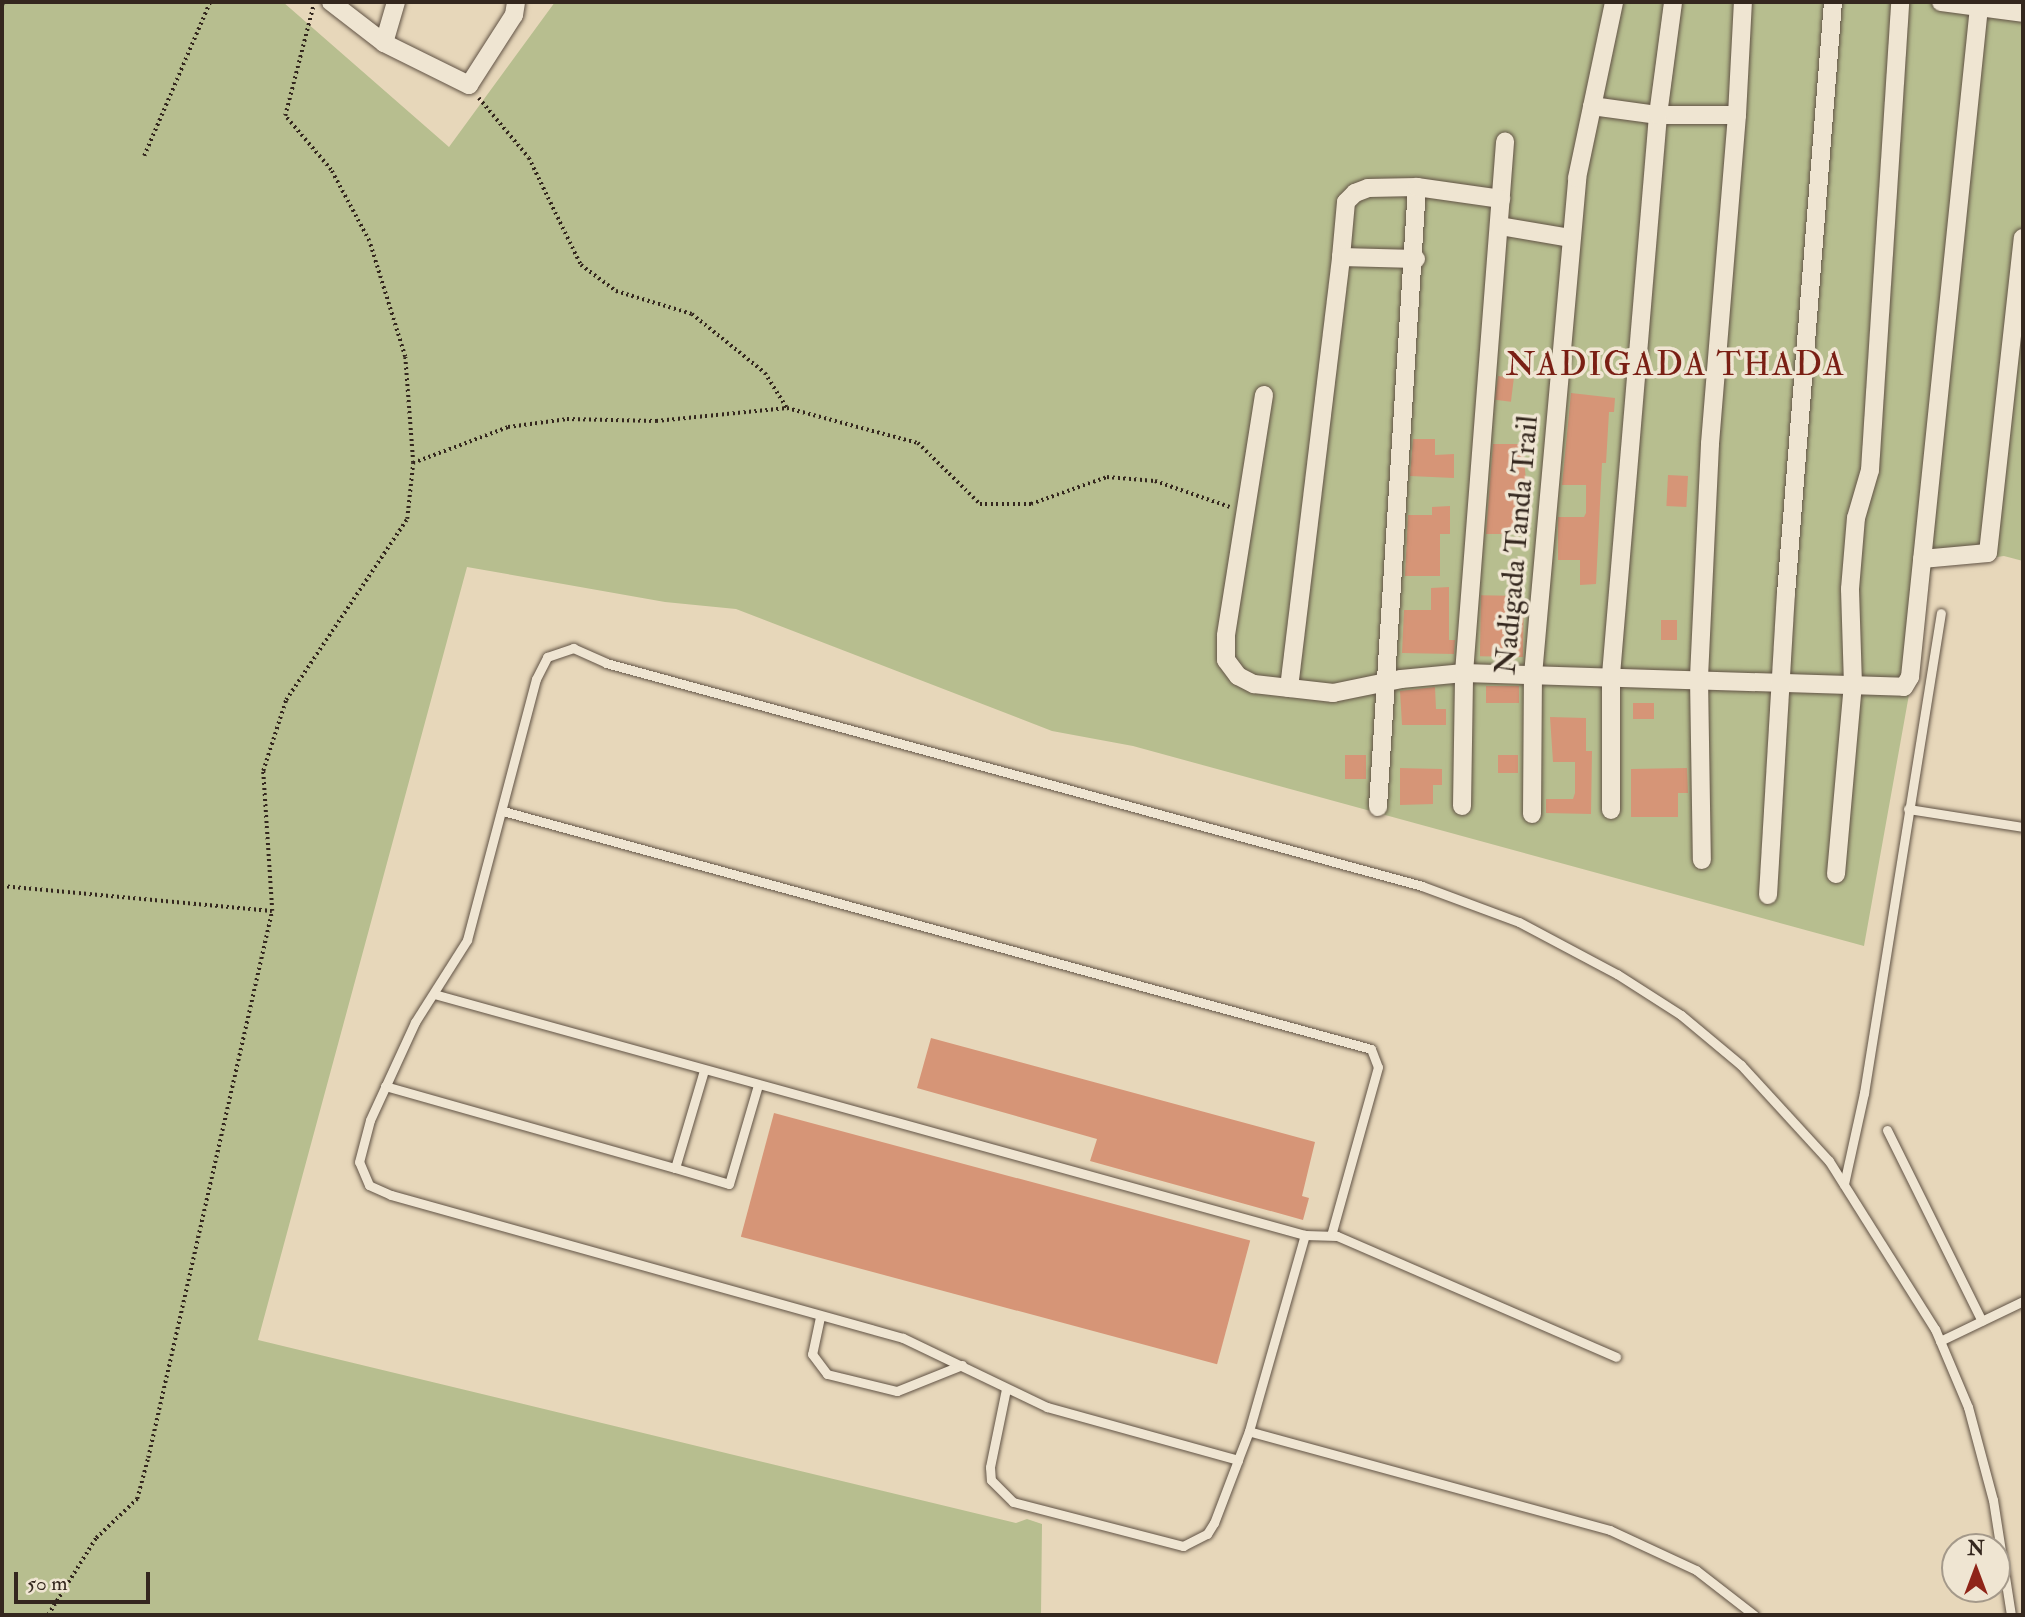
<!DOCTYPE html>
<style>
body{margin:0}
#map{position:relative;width:2025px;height:1617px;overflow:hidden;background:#e7d7ba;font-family:"IM FELL Double Pica",serif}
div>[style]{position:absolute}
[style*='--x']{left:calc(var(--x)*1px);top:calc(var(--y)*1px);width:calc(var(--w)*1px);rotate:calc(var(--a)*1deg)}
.green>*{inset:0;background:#b7be8f}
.building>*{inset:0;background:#d69577;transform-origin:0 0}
.path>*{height:3.5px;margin-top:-1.75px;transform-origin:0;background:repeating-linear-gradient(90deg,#34271e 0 2px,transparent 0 5.5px)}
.roads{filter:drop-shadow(0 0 2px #615345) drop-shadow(0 0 2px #615345)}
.lane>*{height:9px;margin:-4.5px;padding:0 4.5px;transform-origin:4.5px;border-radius:4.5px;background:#efe5d2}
.street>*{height:18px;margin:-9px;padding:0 9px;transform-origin:9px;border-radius:9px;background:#efe5d2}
span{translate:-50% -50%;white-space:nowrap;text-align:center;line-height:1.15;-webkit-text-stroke:7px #efe5d2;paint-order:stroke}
.street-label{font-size:30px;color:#34271e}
.quarter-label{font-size:33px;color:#7a1f14;letter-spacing:2px}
.frame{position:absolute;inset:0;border:4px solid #34271e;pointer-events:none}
.north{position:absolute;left:1941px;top:1533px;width:70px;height:70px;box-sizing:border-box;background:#efe5d2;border:2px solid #a4998a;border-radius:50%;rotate:0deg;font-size:19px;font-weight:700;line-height:28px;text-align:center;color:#34271e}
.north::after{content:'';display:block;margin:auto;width:24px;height:32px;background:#8f2418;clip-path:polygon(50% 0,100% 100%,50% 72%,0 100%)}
.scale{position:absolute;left:14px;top:1572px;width:136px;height:32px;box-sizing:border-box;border:4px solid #34271e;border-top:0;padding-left:9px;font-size:21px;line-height:24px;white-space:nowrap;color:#34271e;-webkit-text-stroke:5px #efe5d2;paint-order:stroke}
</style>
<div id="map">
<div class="green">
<div style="clip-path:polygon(2px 2px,283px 2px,449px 147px,555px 2px,2023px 2px,2023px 561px,2004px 556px,1932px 566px,1864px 946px,1133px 746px,1052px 731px,736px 609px,665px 602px,467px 567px,258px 1340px,1016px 1523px,1027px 1519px,1042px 1524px,1041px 1615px,2px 1615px)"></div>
</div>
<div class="building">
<div style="left:1498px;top:376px;width:16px;height:24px;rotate:7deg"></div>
<div style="clip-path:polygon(1571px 393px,1615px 398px,1614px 412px,1609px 412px,1606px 463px,1602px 463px,1596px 584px,1580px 585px,1580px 560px,1558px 560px,1558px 517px,1584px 517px,1586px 513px,1586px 485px,1562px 485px)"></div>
<div style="clip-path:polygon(1413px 439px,1435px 439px,1435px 455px,1454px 454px,1454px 478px,1410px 476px)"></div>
<div style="clip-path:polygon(1493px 444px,1523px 444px,1526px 482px,1524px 506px,1518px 506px,1519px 534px,1486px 534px)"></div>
<div style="left:1668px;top:475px;width:20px;height:31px;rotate:3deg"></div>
<div style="clip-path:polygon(1450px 506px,1450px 534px,1440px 534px,1440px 576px,1405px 576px,1408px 515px,1432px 515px,1432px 507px)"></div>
<div style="clip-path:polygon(1449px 587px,1449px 640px,1455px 640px,1454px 654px,1402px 653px,1404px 610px,1431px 610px,1431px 588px)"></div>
<div style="left:1524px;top:596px;width:61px;height:43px;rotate:91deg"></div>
<div style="left:1661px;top:620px;width:16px;height:20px"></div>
<div style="left:1486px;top:686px;width:33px;height:17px"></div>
<div style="clip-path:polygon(1435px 687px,1436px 709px,1446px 709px,1446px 725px,1402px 725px,1400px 691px)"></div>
<div style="left:1633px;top:703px;width:21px;height:16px"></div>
<div style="clip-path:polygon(1550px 717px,1586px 718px,1586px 751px,1592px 751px,1591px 814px,1546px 813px,1546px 799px,1573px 799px,1575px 793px,1575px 762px,1553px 762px)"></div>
<div style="left:1345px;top:755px;width:21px;height:24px"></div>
<div style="left:1498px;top:755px;width:20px;height:18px"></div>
<div style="clip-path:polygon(1400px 768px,1442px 769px,1442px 785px,1433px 785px,1433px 804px,1400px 805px)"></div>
<div style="clip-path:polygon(1687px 768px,1688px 793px,1678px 793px,1678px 817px,1631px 817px,1631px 769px)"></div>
<div style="clip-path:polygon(931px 1038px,1315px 1142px,1302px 1196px,1309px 1198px,1303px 1220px,1090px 1161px,1097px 1139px,917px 1088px)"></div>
<div style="left:774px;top:1113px;width:493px;height:128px;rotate:15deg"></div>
</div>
<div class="path">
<div style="--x:2;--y:5;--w:3;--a:-72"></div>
<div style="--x:479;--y:98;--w:78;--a:50.2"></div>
<div style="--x:529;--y:158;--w:119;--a:64.1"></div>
<div style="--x:581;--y:265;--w:44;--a:36.6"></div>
<div style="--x:616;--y:291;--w:79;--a:16.8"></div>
<div style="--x:692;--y:314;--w:94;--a:38.9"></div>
<div style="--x:765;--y:373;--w:41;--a:57.8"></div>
<div style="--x:787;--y:408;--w:136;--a:15"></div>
<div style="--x:918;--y:443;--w:87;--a:44.5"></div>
<div style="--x:980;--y:504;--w:51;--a:0"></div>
<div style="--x:1031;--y:504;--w:81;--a:-19.6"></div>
<div style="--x:1107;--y:477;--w:48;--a:4.8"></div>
<div style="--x:1155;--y:481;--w:79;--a:19.1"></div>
<div style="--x:144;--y:156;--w:168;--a:-66.8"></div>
<div style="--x:413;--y:463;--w:102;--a:-20.8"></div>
<div style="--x:508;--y:427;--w:60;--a:-7.7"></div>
<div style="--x:567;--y:419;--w:89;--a:1.3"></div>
<div style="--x:656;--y:421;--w:132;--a:-5.7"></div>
<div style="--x:2;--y:886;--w:271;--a:5.3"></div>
<div style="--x:48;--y:1615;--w:91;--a:-58.1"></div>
<div style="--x:96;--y:1538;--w:57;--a:-43.6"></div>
<div style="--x:137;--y:1499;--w:42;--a:-75"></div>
<div style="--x:148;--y:1458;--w:561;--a:-77.23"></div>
<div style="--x:272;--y:911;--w:140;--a:-93.7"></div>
<div style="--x:263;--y:771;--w:75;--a:-72.1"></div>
<div style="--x:286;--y:700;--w:218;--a:-56.2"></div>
<div style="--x:407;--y:519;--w:56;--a:-83.9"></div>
<div style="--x:413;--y:463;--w:106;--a:-94.3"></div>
<div style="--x:405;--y:357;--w:121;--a:-107.2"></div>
<div style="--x:369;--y:241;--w:81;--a:-118.2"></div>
<div style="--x:331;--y:170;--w:71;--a:-130.4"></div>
<div style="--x:285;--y:116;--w:113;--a:-75.6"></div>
</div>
<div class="roads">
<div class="lane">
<div style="--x:1908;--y:809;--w:116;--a:8.9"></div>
<div style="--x:503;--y:811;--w:900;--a:15.33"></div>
<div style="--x:1371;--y:1049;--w:19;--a:69"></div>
<div style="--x:1378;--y:1067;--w:174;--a:105.6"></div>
<div style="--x:434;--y:994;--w:904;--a:15.47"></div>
<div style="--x:1305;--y:1235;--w:32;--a:2"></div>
<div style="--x:1337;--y:1236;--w:304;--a:23.4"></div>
<div style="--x:385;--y:1086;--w:301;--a:15.8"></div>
<div style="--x:675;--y:1168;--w:102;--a:-73.5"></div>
<div style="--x:1887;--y:1130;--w:213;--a:63.6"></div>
<div style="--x:675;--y:1168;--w:56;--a:16.5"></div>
<div style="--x:729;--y:1184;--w:103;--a:-73.7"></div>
<div style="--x:1844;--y:1184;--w:93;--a:-77.6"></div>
<div style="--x:1864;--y:1093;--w:486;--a:-80.9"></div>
<div style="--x:820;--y:1317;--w:38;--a:102"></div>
<div style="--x:812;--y:1354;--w:25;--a:53"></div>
<div style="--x:827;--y:1374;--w:72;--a:13.7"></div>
<div style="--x:897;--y:1391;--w:70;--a:-21.8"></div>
<div style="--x:1940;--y:1341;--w:92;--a:-25.7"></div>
<div style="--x:1006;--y:1389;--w:80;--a:101.6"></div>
<div style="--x:990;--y:1467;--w:13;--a:86"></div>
<div style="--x:991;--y:1480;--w:31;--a:45"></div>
<div style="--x:1013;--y:1502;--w:176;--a:14.5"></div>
<div style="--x:1183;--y:1546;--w:27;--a:-27"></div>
<div style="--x:1207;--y:1534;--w:13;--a:-58"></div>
<div style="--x:1214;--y:1523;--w:67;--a:-69.1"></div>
<div style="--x:1249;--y:1431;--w:204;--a:-74.1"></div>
<div style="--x:1754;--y:1615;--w:73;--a:-142.2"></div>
<div style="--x:1696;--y:1570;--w:95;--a:-155.1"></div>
<div style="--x:1610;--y:1530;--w:374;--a:-164.7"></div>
<div style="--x:1249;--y:1431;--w:31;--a:111"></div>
<div style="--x:1238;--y:1460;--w:198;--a:-164.5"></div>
<div style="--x:1047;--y:1407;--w:160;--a:-154.4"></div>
<div style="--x:903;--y:1338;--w:532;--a:-164.4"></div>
<div style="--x:391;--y:1195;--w:24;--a:-156"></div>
<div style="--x:369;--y:1185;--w:25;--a:-113"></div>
<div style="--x:359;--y:1162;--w:43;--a:-75.3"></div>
<div style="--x:370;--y:1120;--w:108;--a:-65.3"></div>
<div style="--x:415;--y:1022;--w:97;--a:-57.6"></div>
<div style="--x:467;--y:940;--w:270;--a:-75.2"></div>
<div style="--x:536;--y:679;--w:25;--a:-63"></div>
<div style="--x:547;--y:657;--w:28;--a:-19"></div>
<div style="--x:573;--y:648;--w:36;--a:24"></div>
<div style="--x:606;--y:663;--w:846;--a:15.28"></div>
<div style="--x:1422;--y:886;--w:103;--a:20.4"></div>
<div style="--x:1519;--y:922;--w:111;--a:28"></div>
<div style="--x:1617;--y:974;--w:76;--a:32.6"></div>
<div style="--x:1681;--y:1015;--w:78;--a:39.8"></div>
<div style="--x:1741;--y:1065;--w:130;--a:47.5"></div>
<div style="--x:1829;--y:1161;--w:199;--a:57.8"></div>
<div style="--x:1935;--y:1329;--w:85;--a:67.1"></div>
<div style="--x:1968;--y:1407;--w:96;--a:75"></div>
<div style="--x:1993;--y:1500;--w:116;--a:81.1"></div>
</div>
<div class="street">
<div style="--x:331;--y:2;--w:67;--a:37.7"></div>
<div style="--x:384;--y:43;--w:95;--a:26.3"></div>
<div style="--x:469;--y:85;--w:83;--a:-57.3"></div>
<div style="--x:514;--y:15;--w:13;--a:-81"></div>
<div style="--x:1941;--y:2;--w:83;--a:7.6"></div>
<div style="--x:384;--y:43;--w:43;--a:-73.7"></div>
<div style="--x:1592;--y:106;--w:67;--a:7.8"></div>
<div style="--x:1658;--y:115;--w:79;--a:0"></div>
<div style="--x:1737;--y:115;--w:330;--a:94.7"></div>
<div style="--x:1710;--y:444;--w:234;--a:92.7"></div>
<div style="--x:1699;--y:678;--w:182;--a:89.1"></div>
<div style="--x:1737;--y:115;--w:113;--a:-87"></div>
<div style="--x:1500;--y:226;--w:72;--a:9.6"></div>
<div style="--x:1341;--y:257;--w:55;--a:-84.8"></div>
<div style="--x:1346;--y:202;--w:13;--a:-45"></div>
<div style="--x:1355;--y:193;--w:14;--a:-21"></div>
<div style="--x:1368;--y:188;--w:49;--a:-1.2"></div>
<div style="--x:1264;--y:395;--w:244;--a:99"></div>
<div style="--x:1226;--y:636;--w:24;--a:90"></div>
<div style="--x:1226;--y:660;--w:20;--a:53"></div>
<div style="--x:1238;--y:676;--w:18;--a:27"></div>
<div style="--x:1254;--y:684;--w:80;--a:6.5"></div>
<div style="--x:1333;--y:693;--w:69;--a:-11.6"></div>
<div style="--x:1401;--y:679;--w:63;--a:-5.4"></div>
<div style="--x:1464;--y:673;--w:440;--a:1.8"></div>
<div style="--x:1904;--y:687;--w:12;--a:-59"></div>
<div style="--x:1910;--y:677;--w:674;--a:-84.12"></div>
<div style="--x:1922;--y:559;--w:66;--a:-5.2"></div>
<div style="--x:1988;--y:553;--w:317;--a:-83.7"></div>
<div style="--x:1289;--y:688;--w:434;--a:-83.1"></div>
<div style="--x:1341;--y:257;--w:75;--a:1.5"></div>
<div style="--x:1462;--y:806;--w:133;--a:-89.1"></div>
<div style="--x:1464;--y:673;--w:533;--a:-85.58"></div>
<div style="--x:1378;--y:807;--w:621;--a:-86.4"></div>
<div style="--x:1417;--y:187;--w:85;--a:8.1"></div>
<div style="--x:1611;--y:810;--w:135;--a:-90"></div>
<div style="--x:1611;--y:675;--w:562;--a:-85.2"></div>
<div style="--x:1658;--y:115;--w:114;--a:-82.4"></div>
<div style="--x:1532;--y:814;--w:139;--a:-89.6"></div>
<div style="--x:1533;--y:675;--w:499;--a:-84.9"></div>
<div style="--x:1577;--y:178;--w:180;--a:-78.1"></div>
<div style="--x:1836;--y:874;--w:190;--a:-84.9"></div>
<div style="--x:1853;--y:685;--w:96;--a:-91.8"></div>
<div style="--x:1850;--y:589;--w:71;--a:-85.2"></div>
<div style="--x:1856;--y:518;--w:50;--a:-73.7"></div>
<div style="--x:1870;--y:470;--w:469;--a:-86.3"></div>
<div style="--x:1768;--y:895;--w:302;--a:-86.6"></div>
<div style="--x:1786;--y:594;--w:594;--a:-85.46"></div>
</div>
</div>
<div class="street-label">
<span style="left:1517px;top:545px;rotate:-85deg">Nadigada Tanda Trail</span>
</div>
<div class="quarter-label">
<span style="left:1676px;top:365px">NADIGADA THADA</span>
</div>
<div class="frame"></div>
<div class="north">N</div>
<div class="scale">50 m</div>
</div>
